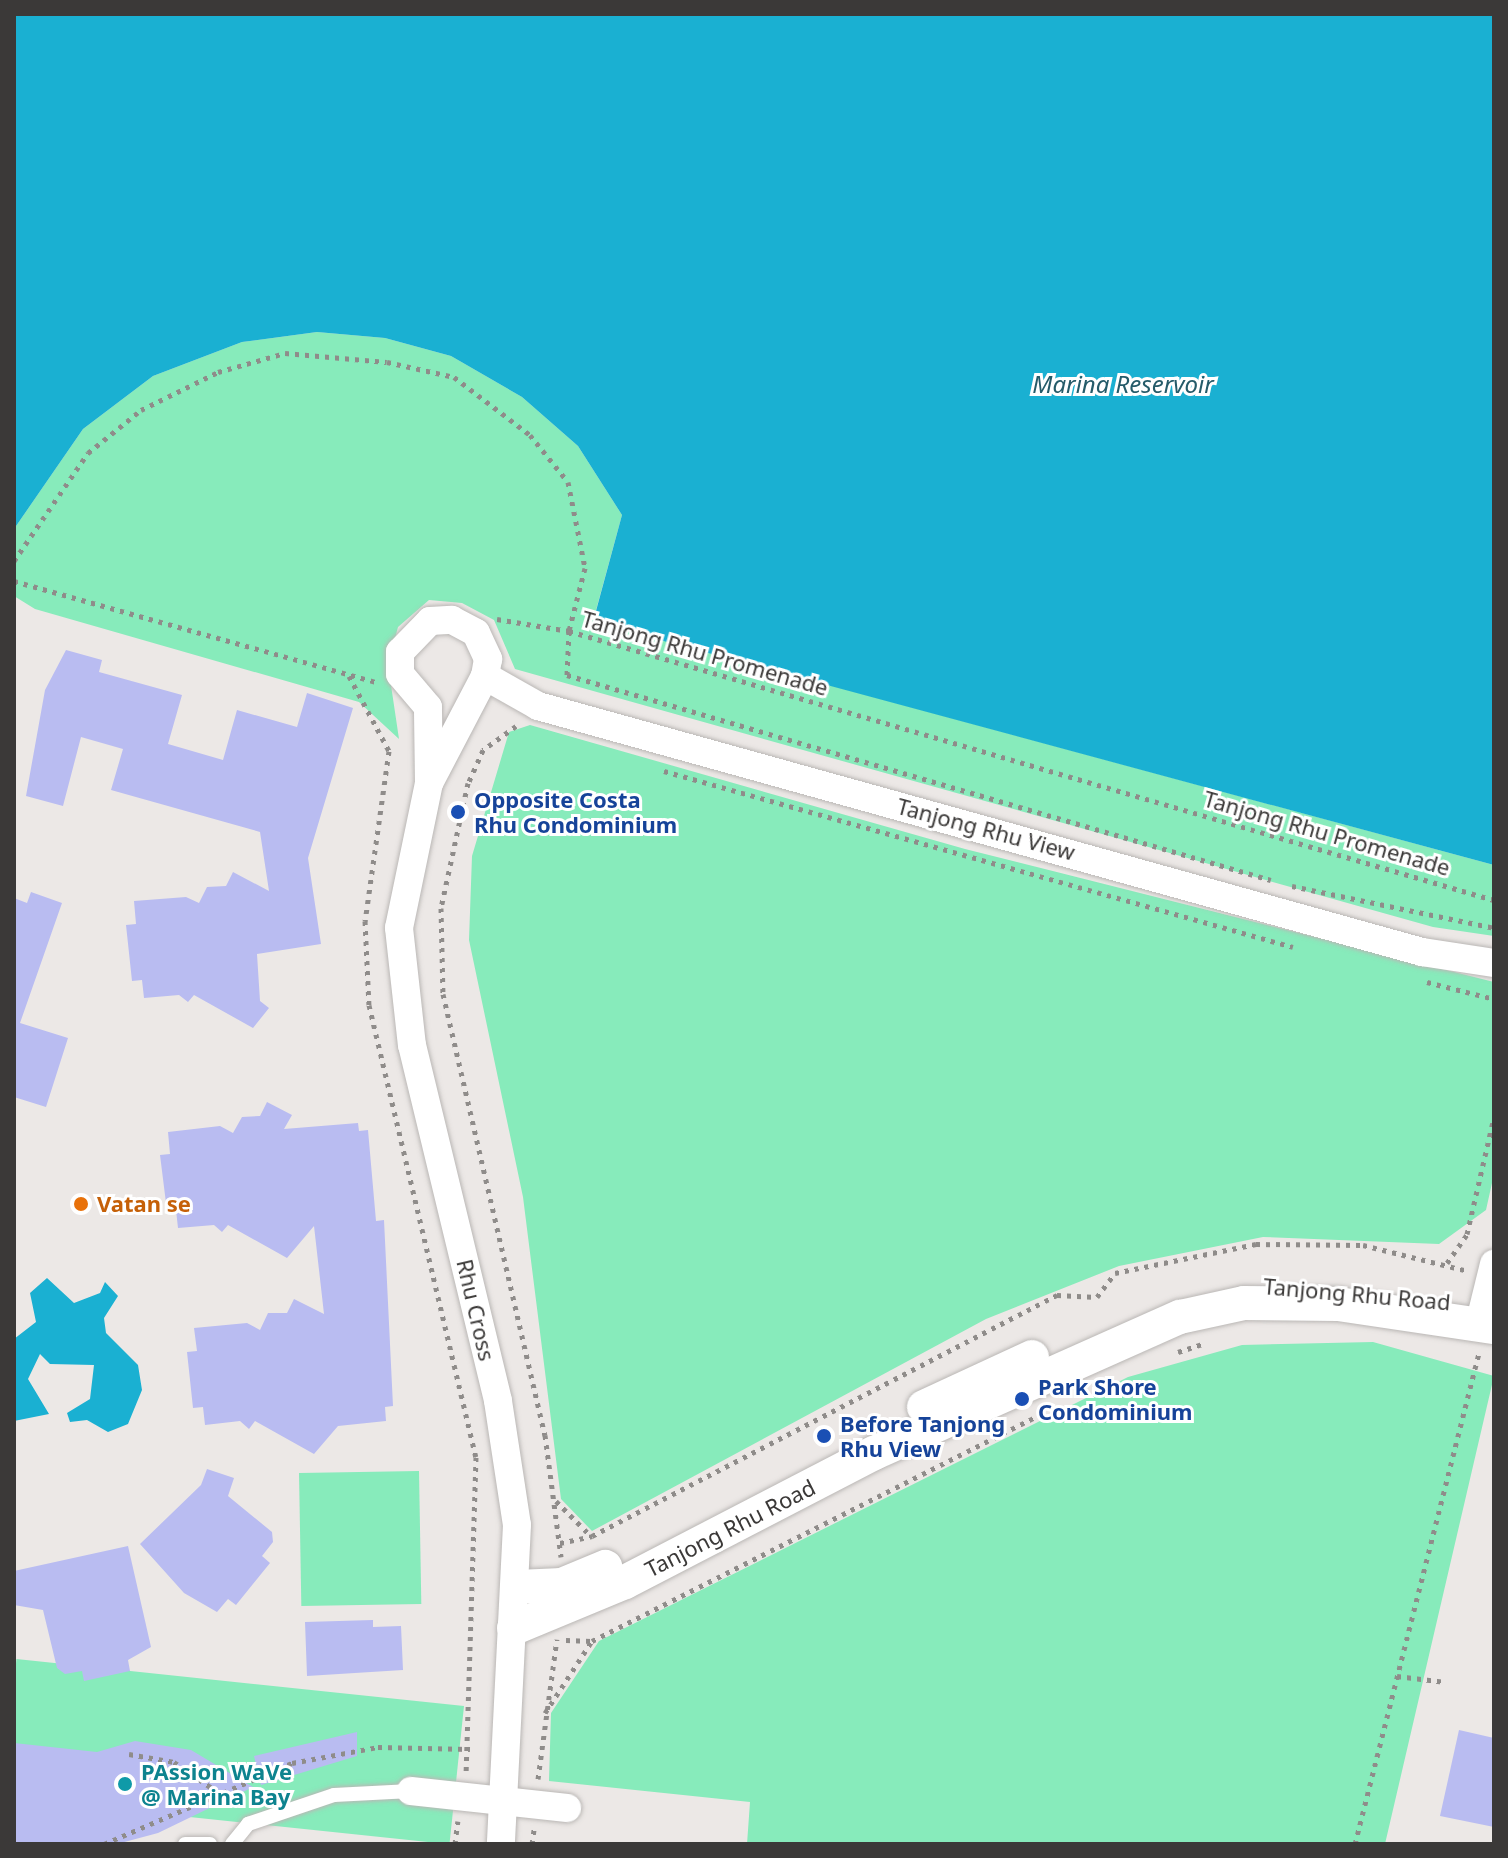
<!DOCTYPE html>
<style>
body{margin:0}
#map{position:relative;width:1508px;height:1858px;overflow:hidden;background:#ece8e6;font-family:"Noto Sans",sans-serif}
div>[style]{position:absolute}
[style*='--x']{left:calc(var(--x)*1px);top:calc(var(--y)*1px);width:calc(var(--w)*1px);rotate:calc(var(--a)*1deg)}
.green>*{inset:0;background:#87ebbb;transform-origin:0 0}
.water>*{inset:0;background:#1ab0d2}
.building>*{inset:0;background:#b9bcf1}
.path>*{height:5px;margin-top:-2.5px;transform-origin:0;background:repeating-linear-gradient(90deg,#8f8c8a 0 4px,transparent 0 10px)}
.roads{filter:drop-shadow(0 0 2px #bab7b5) drop-shadow(0 0 2px #bab7b5)}
.service>*{height:14px;margin:-7px;padding:0 7px;transform-origin:7px;border-radius:7px;background:#fff}
.minor>*{height:28px;margin:-14px;padding:0 14px;transform-origin:14px;border-radius:14px;background:#fff}
.tertiary>*{height:34px;margin:-17px;padding:0 17px;transform-origin:17px;border-radius:17px;background:#fff}
.dots>*{width:22px;height:22px;translate:-50% -50%;box-sizing:border-box;border:4px solid #fff;border-radius:50%}
span{translate:-50% -50%;white-space:nowrap;text-align:center;line-height:1.15;-webkit-text-stroke:6px #fff;paint-order:stroke}
.street-label{font-size:22px;color:#3b3938}
.transit-label{font-size:22px;color:#164399;font-weight:700}
.left{translate:0 -50%;text-align:left}
.food-label{font-size:22px;color:#c56008;font-weight:700}
.culture-label{font-size:22px;color:#0d838f;font-weight:700}
.water-label{font-size:24px;color:#255b69;font-style:italic}
.frame{position:absolute;inset:0;border:16px solid #3b3938;pointer-events:none}
</style>
<div id="map">
<div class="green">
<div style="clip-path:polygon(317px 332px,385px 338px,451px 356px,522px 397px,578px 446px,622px 515px,593px 621px,1494px 865px,1494px 936px,1433px 927px,515px 669px,494px 620px,462px 603px,429px 600px,398px 627px,388px 665px,399px 739px,359px 702px,35px 609px,14px 596px,14px 529px,83px 429px,153px 376px,242px 342px)"></div>
<div style="clip-path:polygon(530px 725px,965px 849px,1494px 982px,1494px 1174px,1486px 1210px,1439px 1244px,1263px 1237px,1119px 1266px,986px 1319px,592px 1531px,561px 1499px,523px 1197px,469px 940px,472px 856px,509px 732px)"></div>
<div style="clip-path:polygon(1373px 1342px,1494px 1376px,1385px 1844px,747px 1844px,750px 1802px,549px 1781px,551px 1713px,599px 1641px,1128px 1377px,1242px 1345px)"></div>
<div style="left:419px;top:1471px;width:133px;height:120px;rotate:89deg"></div>
<div style="left:464px;top:1706px;width:139px;height:450px;rotate:96deg"></div>
</div>
<div class="water">
<div style="clip-path:polygon(14px 14px,1494px 14px,1494px 865px,593px 622px,622px 515px,578px 446px,522px 397px,451px 356px,385px 338px,317px 332px,242px 342px,153px 376px,83px 429px,14px 529px)"></div>
<div style="clip-path:polygon(47px 1278px,74px 1303px,100px 1293px,105px 1282px,118px 1296px,104px 1318px,106px 1333px,138px 1365px,142px 1390px,128px 1424px,108px 1432px,87px 1420px,70px 1422px,67px 1413px,90px 1399px,94px 1365px,50px 1364px,40px 1354px,28px 1379px,49px 1414px,14px 1421px,14px 1339px,36px 1322px,30px 1293px)"></div>
</div>
<div class="building">
<div style="clip-path:polygon(66px 650px,102px 660px,99px 672px,182px 695px,168px 744px,223px 760px,237px 710px,297px 727px,307px 693px,353px 708px,308px 858px,321px 944px,257px 954px,260px 1001px,269px 1008px,253px 1028px,194px 995px,188px 1002px,179px 995px,144px 998px,142px 980px,132px 981px,126px 925px,136px 924px,134px 901px,186px 897px,199px 903px,207px 887px,226px 886px,233px 872px,269px 891px,260px 832px,111px 790px,123px 749px,81px 737px,63px 806px,26px 796px,45px 690px)"></div>
<div style="clip-path:polygon(31px 892px,62px 903px,20px 1023px,68px 1038px,46px 1107px,14px 1097px,14px 898px,27px 903px)"></div>
<div style="clip-path:polygon(267px 1102px,292px 1115px,284px 1129px,358px 1123px,359px 1131px,368px 1130px,376px 1221px,384px 1220px,393px 1406px,385px 1407px,386px 1421px,338px 1426px,314px 1454px,255px 1421px,249px 1429px,240px 1421px,205px 1425px,203px 1407px,193px 1408px,187px 1352px,197px 1351px,194px 1328px,247px 1323px,260px 1330px,268px 1313px,287px 1313px,294px 1299px,324px 1314px,314px 1226px,287px 1258px,228px 1225px,222px 1232px,214px 1225px,178px 1228px,176px 1210px,167px 1211px,160px 1155px,170px 1154px,168px 1132px,220px 1126px,233px 1133px,242px 1117px,260px 1116px)"></div>
<div style="clip-path:polygon(207px 1469px,234px 1478px,228px 1496px,272px 1532px,273px 1542px,262px 1556px,270px 1563px,236px 1605px,228px 1599px,217px 1612px,184px 1593px,140px 1544px,201px 1485px)"></div>
<div style="clip-path:polygon(128px 1546px,151px 1647px,128px 1660px,130px 1671px,84px 1681px,82px 1671px,65px 1674px,57px 1668px,43px 1610px,14px 1605px,14px 1571px)"></div>
<div style="clip-path:polygon(373px 1620px,373px 1627px,401px 1626px,403px 1670px,307px 1676px,305px 1622px)"></div>
<div style="clip-path:polygon(1459px 1730px,1494px 1738px,1494px 1827px,1440px 1816px)"></div>
<div style="clip-path:polygon(357px 1732px,357px 1756px,261px 1785px,254px 1756px)"></div>
<div style="clip-path:polygon(135px 1741px,191px 1750px,253px 1787px,158px 1833px,117px 1844px,14px 1844px,14px 1743px,97px 1752px)"></div>
</div>
<div class="path">
<div style="--x:14;--y:561;--w:131;--a:-55.6"></div>
<div style="--x:88;--y:453;--w:68;--a:-39.1"></div>
<div style="--x:141;--y:410;--w:86;--a:-26.3"></div>
<div style="--x:218;--y:372;--w:70;--a:-15.8"></div>
<div style="--x:285;--y:353;--w:102;--a:5"></div>
<div style="--x:387;--y:362;--w:69;--a:12.6"></div>
<div style="--x:454;--y:377;--w:96;--a:37.3"></div>
<div style="--x:530;--y:435;--w:60;--a:51"></div>
<div style="--x:568;--y:482;--w:88;--a:78.8"></div>
<div style="--x:585;--y:568;--w:65;--a:104.3"></div>
<div style="--x:569;--y:631;--w:963;--a:16.22"></div>
<div style="--x:14;--y:581;--w:379;--a:15.6"></div>
<div style="--x:497;--y:619;--w:73;--a:9.5"></div>
<div style="--x:569;--y:631;--w:44;--a:92.6"></div>
<div style="--x:567;--y:675;--w:733;--a:16.24"></div>
<div style="--x:349;--y:676;--w:85;--a:61.9"></div>
<div style="--x:389;--y:751;--w:172;--a:98"></div>
<div style="--x:365;--y:921;--w:84;--a:87.3"></div>
<div style="--x:369;--y:1005;--w:464;--a:76.7"></div>
<div style="--x:476;--y:1457;--w:315;--a:91.8"></div>
<div style="--x:516;--y:726;--w:41;--a:144"></div>
<div style="--x:483;--y:750;--w:36;--a:114"></div>
<div style="--x:468;--y:783;--w:128;--a:102.2"></div>
<div style="--x:441;--y:908;--w:86;--a:88.7"></div>
<div style="--x:443;--y:994;--w:453;--a:77"></div>
<div style="--x:545;--y:1435;--w:123;--a:82.5"></div>
<div style="--x:664;--y:771;--w:653;--a:15.63"></div>
<div style="--x:1292;--y:886;--w:206;--a:11.7"></div>
<div style="--x:1427;--y:982;--w:69;--a:14.2"></div>
<div style="--x:1447;--y:1263;--w:35;--a:-55"></div>
<div style="--x:1467;--y:1234;--w:120;--a:-77"></div>
<div style="--x:1178;--y:1352;--w:26;--a:-18"></div>
<div style="--x:556;--y:1501;--w:49;--a:45"></div>
<div style="--x:560;--y:1543;--w:33;--a:-12"></div>
<div style="--x:592;--y:1536;--w:524;--a:-27.4"></div>
<div style="--x:1057;--y:1295;--w:40;--a:2.9"></div>
<div style="--x:1097;--y:1297;--w:30;--a:-53"></div>
<div style="--x:1115;--y:1273;--w:144;--a:-11.6"></div>
<div style="--x:1256;--y:1244;--w:107;--a:0.5"></div>
<div style="--x:1363;--y:1245;--w:108;--a:13.9"></div>
<div style="--x:566;--y:1640;--w:26;--a:2"></div>
<div style="--x:1397;--y:1676;--w:49;--a:7"></div>
<div style="--x:545;--y:1713;--w:86;--a:-56.9"></div>
<div style="--x:592;--y:1641;--w:496;--a:-26.8"></div>
<div style="--x:129;--y:1754;--w:46;--a:10.1"></div>
<div style="--x:174;--y:1762;--w:58;--a:34.5"></div>
<div style="--x:538;--y:1779;--w:141;--a:-82.3"></div>
<div style="--x:104;--y:1844;--w:205;--a:-23.3"></div>
<div style="--x:292;--y:1763;--w:87;--a:-10.5"></div>
<div style="--x:378;--y:1747;--w:92;--a:1.2"></div>
<div style="--x:455;--y:1844;--w:23;--a:-83"></div>
<div style="--x:532;--y:1844;--w:15;--a:-82"></div>
<div style="--x:1355;--y:1844;--w:506;--a:-75.83"></div>
</div>
<div class="roads">
<div class="service">
<div style="--x:185;--y:1844;--w:25;--a:0"></div>
<div style="--x:232;--y:1844;--w:26;--a:-51"></div>
<div style="--x:248;--y:1824;--w:91;--a:-18.6"></div>
<div style="--x:334;--y:1795;--w:77;--a:-3"></div>
</div>
<div class="minor">
<div style="--x:485;--y:676;--w:61;--a:29.5"></div>
<div style="--x:538;--y:706;--w:918;--a:15.55"></div>
<div style="--x:1422;--y:952;--w:73;--a:8.7"></div>
<div style="--x:429;--y:783;--w:76;--a:-90.8"></div>
<div style="--x:428;--y:707;--w:43;--a:-130.3"></div>
<div style="--x:400;--y:674;--w:22;--a:-90"></div>
<div style="--x:400;--y:652;--w:43;--a:-45.9"></div>
<div style="--x:430;--y:621;--w:22;--a:-3"></div>
<div style="--x:452;--y:620;--w:27;--a:28"></div>
<div style="--x:476;--y:633;--w:29;--a:65"></div>
<div style="--x:488;--y:659;--w:17;--a:100"></div>
<div style="--x:485;--y:676;--w:121;--a:117.6"></div>
<div style="--x:429;--y:783;--w:148;--a:101.7"></div>
<div style="--x:399;--y:928;--w:118;--a:83.7"></div>
<div style="--x:412;--y:1045;--w:366;--a:76.4"></div>
<div style="--x:498;--y:1401;--w:125;--a:81.3"></div>
<div style="--x:517;--y:1525;--w:319;--a:92.9"></div>
<div style="--x:1479;--y:1325;--w:63;--a:-76.2"></div>
<div style="--x:411;--y:1791;--w:157;--a:6.2"></div>
</div>
<div class="tertiary">
<div style="--x:924;--y:1407;--w:119;--a:-24.8"></div>
<div style="--x:518;--y:1587;--w:44;--a:-2.6"></div>
<div style="--x:562;--y:1585;--w:47;--a:-22.7"></div>
<div style="--x:514;--y:1628;--w:120;--a:-22.5"></div>
<div style="--x:625;--y:1582;--w:280;--a:-27.4"></div>
<div style="--x:874;--y:1453;--w:335;--a:-24"></div>
<div style="--x:1180;--y:1317;--w:66;--a:-12.3"></div>
<div style="--x:1244;--y:1303;--w:94;--a:0.6"></div>
<div style="--x:1338;--y:1304;--w:158;--a:8.4"></div>
</div>
</div>
<div class="dots">
<div style="left:458px;top:812px;background:#1a4fb4"></div>
<div style="left:81px;top:1204px;background:#e8710a"></div>
<div style="left:1022px;top:1399px;background:#1a4fb4"></div>
<div style="left:824px;top:1436px;background:#1a4fb4"></div>
<div style="left:125px;top:1784px;background:#0f9aa8"></div>
</div>
<div class="street-label">
<span style="left:705px;top:653px;rotate:16deg">Tanjong Rhu Promenade</span>
<span style="left:986px;top:829px;rotate:15deg">Tanjong Rhu View</span>
<span style="left:1327px;top:833px;rotate:16deg">Tanjong Rhu Promenade</span>
<span style="left:1357px;top:1294px;rotate:5deg">Tanjong Rhu Road</span>
<span style="left:476px;top:1310px;rotate:77deg">Rhu Cross</span>
<span style="left:730px;top:1528px;rotate:-27deg">Tanjong Rhu Road</span>
</div>
<div class="transit-label">
<span class="left" style="left:474px;top:812px">Opposite Costa<br>Rhu Condominium</span>
<span class="left" style="left:1038px;top:1399px">Park Shore<br>Condominium</span>
<span class="left" style="left:840px;top:1436px">Before Tanjong<br>Rhu View</span>
</div>
<div class="food-label">
<span class="left" style="left:97px;top:1204px">Vatan se</span>
</div>
<div class="culture-label">
<span class="left" style="left:141px;top:1784px">PAssion WaVe<br>@ Marina Bay</span>
</div>
<div class="water-label">
<span style="left:1123px;top:384px">Marina Reservoir</span>
</div>
<div class="frame"></div>
</div>
